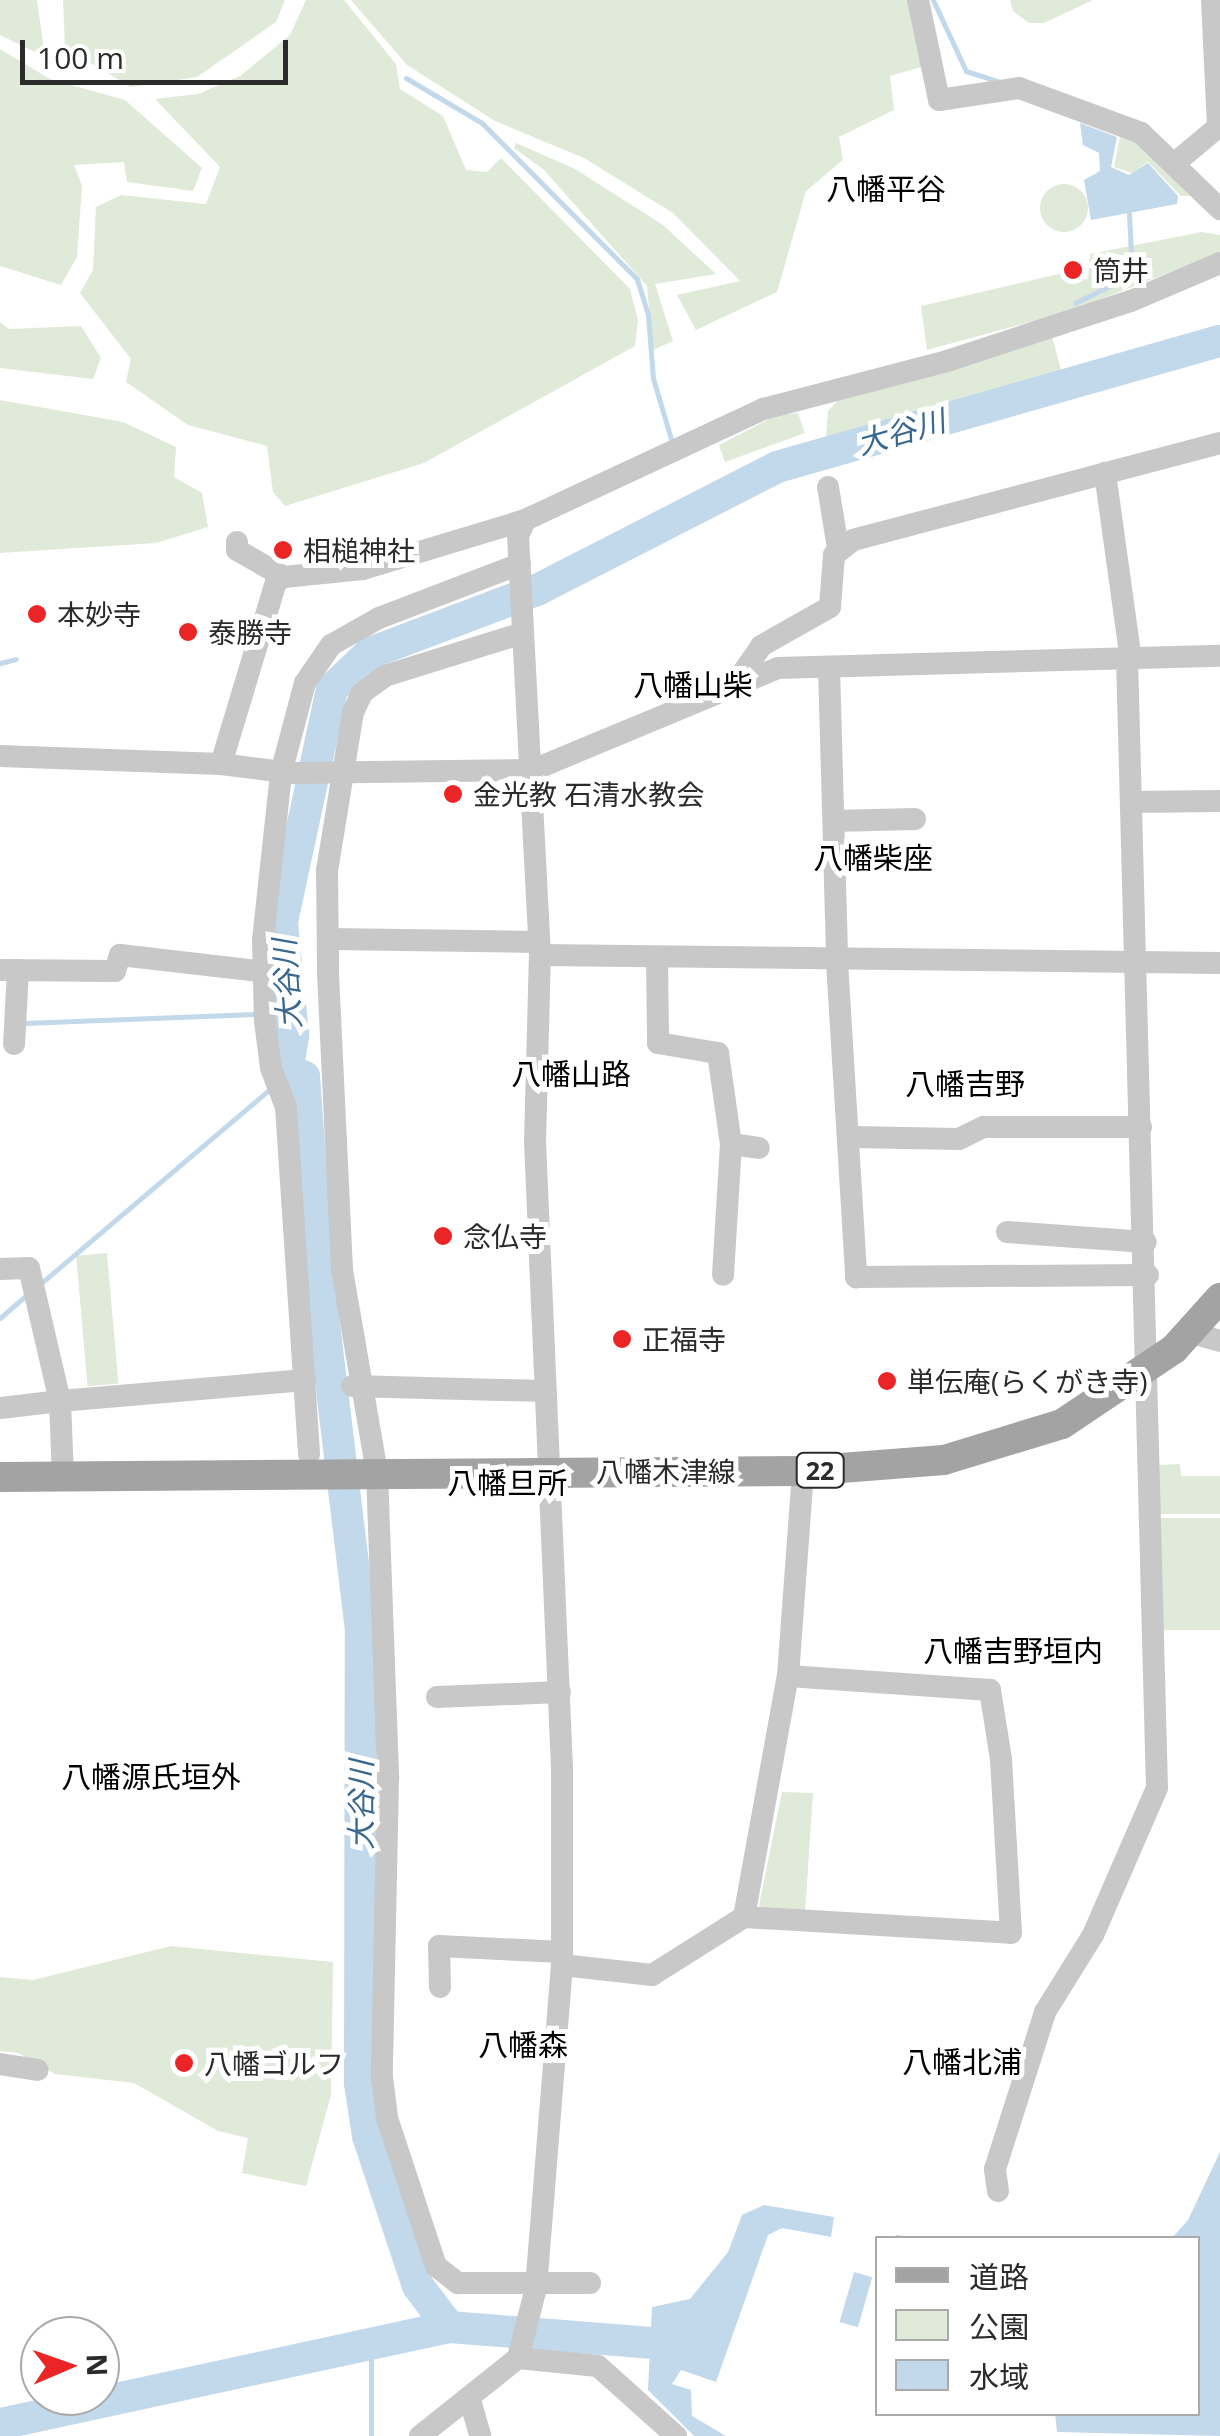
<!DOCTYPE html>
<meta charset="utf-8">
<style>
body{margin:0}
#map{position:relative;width:1220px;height:2436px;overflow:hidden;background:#fff;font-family:"Open Sans","Noto Sans JP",sans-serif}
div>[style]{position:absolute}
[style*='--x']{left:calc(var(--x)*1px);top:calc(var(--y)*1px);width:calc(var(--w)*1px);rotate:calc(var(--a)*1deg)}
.green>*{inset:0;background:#e0ead8;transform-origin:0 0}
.round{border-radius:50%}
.water>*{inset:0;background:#c2d8eb;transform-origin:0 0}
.stream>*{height:5px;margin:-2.5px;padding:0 2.5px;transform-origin:2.5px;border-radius:2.5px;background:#c2d8eb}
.river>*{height:32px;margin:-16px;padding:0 16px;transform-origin:16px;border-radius:16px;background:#c2d8eb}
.minor>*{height:22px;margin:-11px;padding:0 11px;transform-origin:11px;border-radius:11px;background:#c8c8c8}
.major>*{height:30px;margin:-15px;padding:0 15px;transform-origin:15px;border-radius:15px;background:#a3a3a3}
.dots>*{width:28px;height:28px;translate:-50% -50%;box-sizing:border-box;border:5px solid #fff;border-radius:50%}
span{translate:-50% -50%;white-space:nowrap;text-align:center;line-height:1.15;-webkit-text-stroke:10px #fff;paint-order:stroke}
.shield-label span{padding:2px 8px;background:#fff;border:2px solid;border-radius:8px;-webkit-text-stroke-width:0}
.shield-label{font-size:25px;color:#2b2b2b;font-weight:700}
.poi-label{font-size:28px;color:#2b2b2b}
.left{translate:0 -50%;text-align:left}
.street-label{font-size:28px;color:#2b2b2b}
.neighbourhood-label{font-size:30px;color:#000}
.water-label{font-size:30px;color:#38678f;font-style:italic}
.legend{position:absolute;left:875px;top:2236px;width:325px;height:180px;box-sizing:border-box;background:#fff;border:2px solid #aaa;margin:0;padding:12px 18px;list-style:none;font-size:30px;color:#2b2b2b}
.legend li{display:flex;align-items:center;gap:20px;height:50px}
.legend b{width:50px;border:2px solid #aaa}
.north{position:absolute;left:20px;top:2316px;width:100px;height:100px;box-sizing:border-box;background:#fff;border:2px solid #aaa;border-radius:50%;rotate:88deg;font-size:28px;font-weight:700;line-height:40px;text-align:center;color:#2b2b2b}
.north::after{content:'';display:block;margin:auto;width:35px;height:45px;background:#eb2525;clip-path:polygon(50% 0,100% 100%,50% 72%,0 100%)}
.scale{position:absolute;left:20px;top:40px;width:268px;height:45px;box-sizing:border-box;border:5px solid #2b2b2b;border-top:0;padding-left:12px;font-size:30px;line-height:35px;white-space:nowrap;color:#2b2b2b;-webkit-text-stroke:8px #fff;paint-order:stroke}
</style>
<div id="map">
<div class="green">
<div style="clip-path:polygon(0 0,37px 0,45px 57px,0 35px)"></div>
<div style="clip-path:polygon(63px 0,285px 0,276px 22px,197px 77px,131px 87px,65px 48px)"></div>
<div style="clip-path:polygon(306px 0,344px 0,396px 64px,400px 89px,443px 116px,466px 170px,487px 172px,501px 158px,630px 289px,638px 320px,635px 346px,424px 463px,285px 506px,273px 492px,267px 446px,188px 425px,126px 382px,131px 359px,80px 293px,93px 270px,96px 207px,121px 195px,206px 204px,220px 167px,155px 99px,198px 94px,240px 76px,290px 35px)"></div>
<div style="clip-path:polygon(351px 0,910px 0,925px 66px,890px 76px,894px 110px,839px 137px,843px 160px,806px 191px,777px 292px,696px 330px,677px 295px,740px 281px,673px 213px,584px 158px,495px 121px,407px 65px)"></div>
<div style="clip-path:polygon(1010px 0,1093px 0,1044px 23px,1029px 23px,1013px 11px)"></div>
<div style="clip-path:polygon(0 49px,50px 79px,125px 100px,202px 168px,193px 191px,127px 182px,124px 162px,74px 165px,82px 186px,77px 257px,61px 285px,0 266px)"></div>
<div style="clip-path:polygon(1120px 136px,1134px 139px,1194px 196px,1181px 196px,1148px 162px,1132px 173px,1114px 167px)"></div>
<div style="clip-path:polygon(516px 143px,575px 169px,663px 225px,716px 274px,655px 284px,673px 341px,653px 350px,647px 286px,544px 170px,514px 148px)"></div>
<div class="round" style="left:1040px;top:184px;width:48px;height:48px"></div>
<div style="clip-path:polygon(1202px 232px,1220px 235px,1220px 253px,1070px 311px,927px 350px,921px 306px,1063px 273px,1068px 283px,1088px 279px,1090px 254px)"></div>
<div style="clip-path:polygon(0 322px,9px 329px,81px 326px,101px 358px,93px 379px,0 368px)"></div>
<div style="clip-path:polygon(1052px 336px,1061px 370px,826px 438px,828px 411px,839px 399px)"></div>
<div style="clip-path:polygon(0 400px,123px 422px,176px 447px,174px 477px,202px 493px,208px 527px,156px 543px,0 553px)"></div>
<div style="clip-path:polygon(798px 413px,805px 433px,725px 462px,719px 445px,777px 415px)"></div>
<div style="left:107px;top:1253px;width:131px;height:31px;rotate:85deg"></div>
<div style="clip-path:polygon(1180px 1464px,1181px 1476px,1220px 1476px,1220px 1514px,1157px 1514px,1156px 1465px)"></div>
<div style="left:1220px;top:1518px;width:112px;height:63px;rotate:90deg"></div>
<div style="clip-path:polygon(782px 1792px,813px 1793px,805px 1913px,766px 1913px,759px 1905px)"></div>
<div style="clip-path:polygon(171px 1946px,333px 1962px,331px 2095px,306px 2186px,242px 2173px,248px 2138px,218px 2131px,134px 2083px,55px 2074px,18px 2053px,0 2051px,0 1977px,33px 1980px)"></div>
</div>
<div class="water">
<div style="clip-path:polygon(1080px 123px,1117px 137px,1111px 167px,1129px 175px,1148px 163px,1178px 196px,1177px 204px,1091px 220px,1084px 180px,1100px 171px,1099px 153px,1083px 145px)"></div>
<div style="clip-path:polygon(1220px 2152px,1220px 2436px,1057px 2432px,1055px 2414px,1198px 2414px,1198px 2238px,1172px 2238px,1188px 2220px)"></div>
<div style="clip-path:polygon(764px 2205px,834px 2217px,831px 2237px,782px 2228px,768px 2235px,716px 2382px,681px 2370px,672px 2384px,691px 2390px,692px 2416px,726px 2436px,694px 2436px,648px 2390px,652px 2307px,690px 2299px,728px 2252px,742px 2215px)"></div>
<div style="left:854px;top:2272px;width:19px;height:52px;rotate:16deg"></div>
</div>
<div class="stream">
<div style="--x:933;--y:0;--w:78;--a:65.1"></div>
<div style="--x:966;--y:71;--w:33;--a:18"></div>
<div style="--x:406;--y:78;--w:88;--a:30.6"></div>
<div style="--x:482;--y:123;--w:220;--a:45.2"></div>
<div style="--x:637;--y:279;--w:38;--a:73"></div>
<div style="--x:648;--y:315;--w:63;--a:85.5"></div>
<div style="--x:653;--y:378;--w:64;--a:73.6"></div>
<div style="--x:1075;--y:303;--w:64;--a:-26.2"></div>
<div style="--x:1132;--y:275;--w:61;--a:-92.8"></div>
<div style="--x:0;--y:663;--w:16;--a:-14"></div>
<div style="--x:273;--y:1013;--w:18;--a:-3"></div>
<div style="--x:23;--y:1023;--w:234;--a:-2.2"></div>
<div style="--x:40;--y:1284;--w:304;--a:-40.3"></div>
<div style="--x:0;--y:1318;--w:37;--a:-41"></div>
<div style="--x:897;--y:2237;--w:6;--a:9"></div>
<div style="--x:371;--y:2345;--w:91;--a:90"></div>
</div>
<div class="river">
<div style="--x:449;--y:2327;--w:51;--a:-127.1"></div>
<div style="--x:418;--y:2286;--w:158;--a:-108.4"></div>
<div style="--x:368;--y:2136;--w:54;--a:-98.6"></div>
<div style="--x:360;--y:2083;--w:453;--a:-89.9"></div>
<div style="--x:361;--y:1630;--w:348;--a:-96.9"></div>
<div style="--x:319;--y:1285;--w:209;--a:-94.1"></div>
<div style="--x:304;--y:1077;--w:17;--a:-170"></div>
<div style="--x:287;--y:1074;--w:39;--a:-81"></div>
<div style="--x:293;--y:1035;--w:114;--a:-95.6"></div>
<div style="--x:282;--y:922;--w:238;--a:-77.9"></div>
<div style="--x:332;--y:689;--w:52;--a:-43.5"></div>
<div style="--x:370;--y:653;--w:178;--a:-20.7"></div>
<div style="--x:537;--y:590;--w:270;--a:-27.1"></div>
<div style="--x:777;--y:467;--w:461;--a:-15.9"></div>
<div style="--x:0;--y:2424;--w:459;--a:-12.2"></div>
<div style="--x:449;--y:2327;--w:228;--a:4.5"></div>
<div style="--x:676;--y:2345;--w:15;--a:-53"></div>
</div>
<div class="minor">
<div style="--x:918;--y:0;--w:102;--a:78.1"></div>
<div style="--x:939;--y:100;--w:81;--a:-8.5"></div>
<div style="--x:1019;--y:88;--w:130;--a:20.2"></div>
<div style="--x:1141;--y:133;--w:110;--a:43.9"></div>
<div style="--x:1175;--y:163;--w:56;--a:-39.9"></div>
<div style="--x:1218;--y:127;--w:127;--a:-92.7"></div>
<div style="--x:1105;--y:473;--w:189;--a:82.1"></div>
<div style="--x:828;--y:487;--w:62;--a:80.7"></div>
<div style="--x:237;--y:542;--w:8;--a:90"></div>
<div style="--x:237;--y:550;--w:54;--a:29.9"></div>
<div style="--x:523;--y:633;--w:145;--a:162.7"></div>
<div style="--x:385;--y:676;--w:29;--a:144"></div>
<div style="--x:362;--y:693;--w:21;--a:115"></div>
<div style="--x:353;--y:712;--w:160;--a:99.3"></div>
<div style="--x:327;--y:870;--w:103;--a:89.4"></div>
<div style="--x:328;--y:973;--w:297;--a:87.3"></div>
<div style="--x:342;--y:1270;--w:206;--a:80.2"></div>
<div style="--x:377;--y:1473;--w:306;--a:87.9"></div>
<div style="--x:388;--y:1779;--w:298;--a:91.2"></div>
<div style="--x:382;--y:2077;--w:41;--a:83"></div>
<div style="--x:387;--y:2118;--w:156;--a:71.7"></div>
<div style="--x:436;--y:2266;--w:28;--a:38"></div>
<div style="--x:458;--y:2283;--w:132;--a:0"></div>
<div style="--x:829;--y:667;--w:295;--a:88.4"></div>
<div style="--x:837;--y:962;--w:316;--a:86.5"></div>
<div style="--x:856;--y:1277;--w:292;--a:-0.4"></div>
<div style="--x:739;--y:678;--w:39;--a:-55"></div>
<div style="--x:761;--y:646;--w:79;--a:-29.5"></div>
<div style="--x:830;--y:607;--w:52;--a:-85.6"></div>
<div style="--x:834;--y:555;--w:24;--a:-38"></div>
<div style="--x:853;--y:540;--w:380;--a:-14.8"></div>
<div style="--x:0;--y:756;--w:221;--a:2.1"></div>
<div style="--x:221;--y:764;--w:71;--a:7.3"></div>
<div style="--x:291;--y:773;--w:242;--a:-0.7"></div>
<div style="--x:533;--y:770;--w:265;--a:-22.6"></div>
<div style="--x:778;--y:668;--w:442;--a:-1.6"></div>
<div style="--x:221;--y:764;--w:190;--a:-73.2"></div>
<div style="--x:276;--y:582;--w:9;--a:-32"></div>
<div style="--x:284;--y:577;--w:79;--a:-5.8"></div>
<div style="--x:363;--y:569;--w:169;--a:-16.8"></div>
<div style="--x:525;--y:520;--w:263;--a:-25"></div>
<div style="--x:763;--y:409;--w:190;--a:-14.6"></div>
<div style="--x:947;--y:361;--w:194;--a:-18.1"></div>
<div style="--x:1131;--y:301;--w:97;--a:-23.1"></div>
<div style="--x:1131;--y:802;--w:89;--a:-0.6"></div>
<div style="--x:834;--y:821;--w:81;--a:-1.4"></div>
<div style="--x:331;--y:939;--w:208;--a:0.8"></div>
<div style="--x:263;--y:940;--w:168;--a:-83.8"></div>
<div style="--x:281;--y:773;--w:93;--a:-75.1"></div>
<div style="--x:305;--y:683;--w:46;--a:-55.6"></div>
<div style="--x:331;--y:645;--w:55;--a:-29.4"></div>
<div style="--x:379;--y:618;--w:151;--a:-21"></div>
<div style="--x:270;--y:940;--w:7;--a:180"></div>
<div style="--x:263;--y:940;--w:81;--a:88.6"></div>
<div style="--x:265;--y:1021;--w:47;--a:82.7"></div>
<div style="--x:271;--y:1068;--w:42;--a:69"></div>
<div style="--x:286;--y:1107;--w:348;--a:86.2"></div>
<div style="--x:540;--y:955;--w:680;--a:0.67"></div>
<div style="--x:657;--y:957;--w:86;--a:89.3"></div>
<div style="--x:658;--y:1043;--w:61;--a:9.5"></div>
<div style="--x:718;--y:1053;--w:92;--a:81.9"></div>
<div style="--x:731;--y:1144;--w:131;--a:93.5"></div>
<div style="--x:0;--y:970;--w:115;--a:0.5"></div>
<div style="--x:115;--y:971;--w:17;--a:-73"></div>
<div style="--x:120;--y:955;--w:147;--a:6.6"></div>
<div style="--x:14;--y:1044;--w:74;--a:-86.9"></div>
<div style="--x:852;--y:1137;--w:107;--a:1.1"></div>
<div style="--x:959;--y:1139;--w:28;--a:-26"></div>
<div style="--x:984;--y:1127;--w:157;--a:0"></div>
<div style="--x:731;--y:1144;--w:28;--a:8"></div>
<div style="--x:1007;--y:1232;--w:139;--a:4.1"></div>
<div style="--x:0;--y:1269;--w:29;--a:-2"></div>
<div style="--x:29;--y:1268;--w:137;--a:76.9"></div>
<div style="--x:60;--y:1401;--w:60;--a:173.3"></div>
<div style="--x:1192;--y:1333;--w:29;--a:16"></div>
<div style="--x:352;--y:1386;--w:193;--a:1.5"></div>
<div style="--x:63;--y:1477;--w:76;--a:-92.3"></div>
<div style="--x:60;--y:1401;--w:246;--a:-4.9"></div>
<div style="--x:437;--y:1697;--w:123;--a:-2.3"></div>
<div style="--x:744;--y:1917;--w:267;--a:3.4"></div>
<div style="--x:1011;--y:1933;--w:174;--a:-93.3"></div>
<div style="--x:1001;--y:1759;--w:70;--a:-99.1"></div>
<div style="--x:990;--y:1690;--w:202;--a:-176"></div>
<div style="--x:562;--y:1965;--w:91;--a:6.3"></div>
<div style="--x:652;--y:1975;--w:109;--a:-32.2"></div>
<div style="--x:744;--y:1917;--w:245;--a:-79.7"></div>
<div style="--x:788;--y:1676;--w:206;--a:-85.8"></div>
<div style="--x:440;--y:1987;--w:41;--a:-91.4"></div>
<div style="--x:439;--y:1946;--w:123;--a:2.8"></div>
<div style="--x:0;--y:2064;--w:38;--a:9"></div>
<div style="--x:998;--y:2191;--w:22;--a:-98"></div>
<div style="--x:995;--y:2169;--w:165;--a:-72.3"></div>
<div style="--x:1045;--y:2012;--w:91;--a:-58.1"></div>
<div style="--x:1093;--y:1935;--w:160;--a:-66.5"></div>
<div style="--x:1157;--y:1788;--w:1128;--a:-91.52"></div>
<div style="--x:518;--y:2358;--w:80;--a:5.7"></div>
<div style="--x:598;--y:2366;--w:105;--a:41.9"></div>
<div style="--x:470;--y:2400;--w:37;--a:74"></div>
<div style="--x:420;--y:2436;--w:125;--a:-38.5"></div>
<div style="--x:518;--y:2358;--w:72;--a:-75.6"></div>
<div style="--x:536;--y:2288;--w:324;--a:-85.4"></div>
<div style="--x:562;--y:1965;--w:197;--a:-90"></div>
<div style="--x:562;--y:1768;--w:626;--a:-92.47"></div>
<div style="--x:535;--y:1143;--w:188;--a:-88.5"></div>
<div style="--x:540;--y:955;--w:420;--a:-93"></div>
<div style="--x:518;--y:536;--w:17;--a:-66"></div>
</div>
<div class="major">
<div style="--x:0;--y:1477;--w:803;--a:-0.43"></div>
<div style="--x:803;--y:1471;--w:141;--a:-4.5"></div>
<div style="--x:944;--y:1460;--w:123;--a:-17"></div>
<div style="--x:1062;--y:1424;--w:135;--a:-33.8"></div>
<div style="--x:1174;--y:1349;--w:69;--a:-48"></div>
</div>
<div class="dots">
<div style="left:1073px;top:270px;background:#eb2525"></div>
<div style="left:283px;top:550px;background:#eb2525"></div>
<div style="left:37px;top:614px;background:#eb2525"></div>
<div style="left:188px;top:632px;background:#eb2525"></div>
<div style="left:453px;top:794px;background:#eb2525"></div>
<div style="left:443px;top:1236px;background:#eb2525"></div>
<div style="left:622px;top:1339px;background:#eb2525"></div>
<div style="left:887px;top:1381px;background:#eb2525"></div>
<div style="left:184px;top:2063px;background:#eb2525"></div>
</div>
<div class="shield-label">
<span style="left:820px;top:1470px">22</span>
</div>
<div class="poi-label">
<span class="left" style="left:1093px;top:270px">筒井</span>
<span class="left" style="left:303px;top:550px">相槌神社</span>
<span class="left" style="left:57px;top:614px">本妙寺</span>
<span class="left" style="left:208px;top:632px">泰勝寺</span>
<span class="left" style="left:473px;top:794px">金光教 石清水教会</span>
<span class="left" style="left:463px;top:1236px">念仏寺</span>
<span class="left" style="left:642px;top:1339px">正福寺</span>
<span class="left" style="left:907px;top:1381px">単伝庵(らくがき寺)</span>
<span class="left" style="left:204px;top:2063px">八幡ゴルフ</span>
</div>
<div class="street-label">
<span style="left:666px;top:1471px">八幡木津線</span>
</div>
<div class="neighbourhood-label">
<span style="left:886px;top:189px">八幡平谷</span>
<span style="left:693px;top:685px">八幡山柴</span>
<span style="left:873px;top:858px">八幡柴座</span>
<span style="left:571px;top:1074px">八幡山路</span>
<span style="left:965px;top:1084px">八幡吉野</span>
<span style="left:507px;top:1483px">八幡旦所</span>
<span style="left:1013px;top:1651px">八幡吉野垣内</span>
<span style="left:151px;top:1777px">八幡源氏垣外</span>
<span style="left:523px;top:2045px">八幡森</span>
<span style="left:962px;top:2062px">八幡北浦</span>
</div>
<div class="water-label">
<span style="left:901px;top:432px;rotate:-16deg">大谷川</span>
<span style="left:287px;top:984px;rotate:-94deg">大谷川</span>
<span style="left:361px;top:1805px;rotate:-90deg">大谷川</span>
</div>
<ul class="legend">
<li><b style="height:12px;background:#a3a3a3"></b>道路</li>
<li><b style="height:28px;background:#e0ead8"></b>公園</li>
<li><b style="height:28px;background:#c2d8eb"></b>水域</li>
</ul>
<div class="north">N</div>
<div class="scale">100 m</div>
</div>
